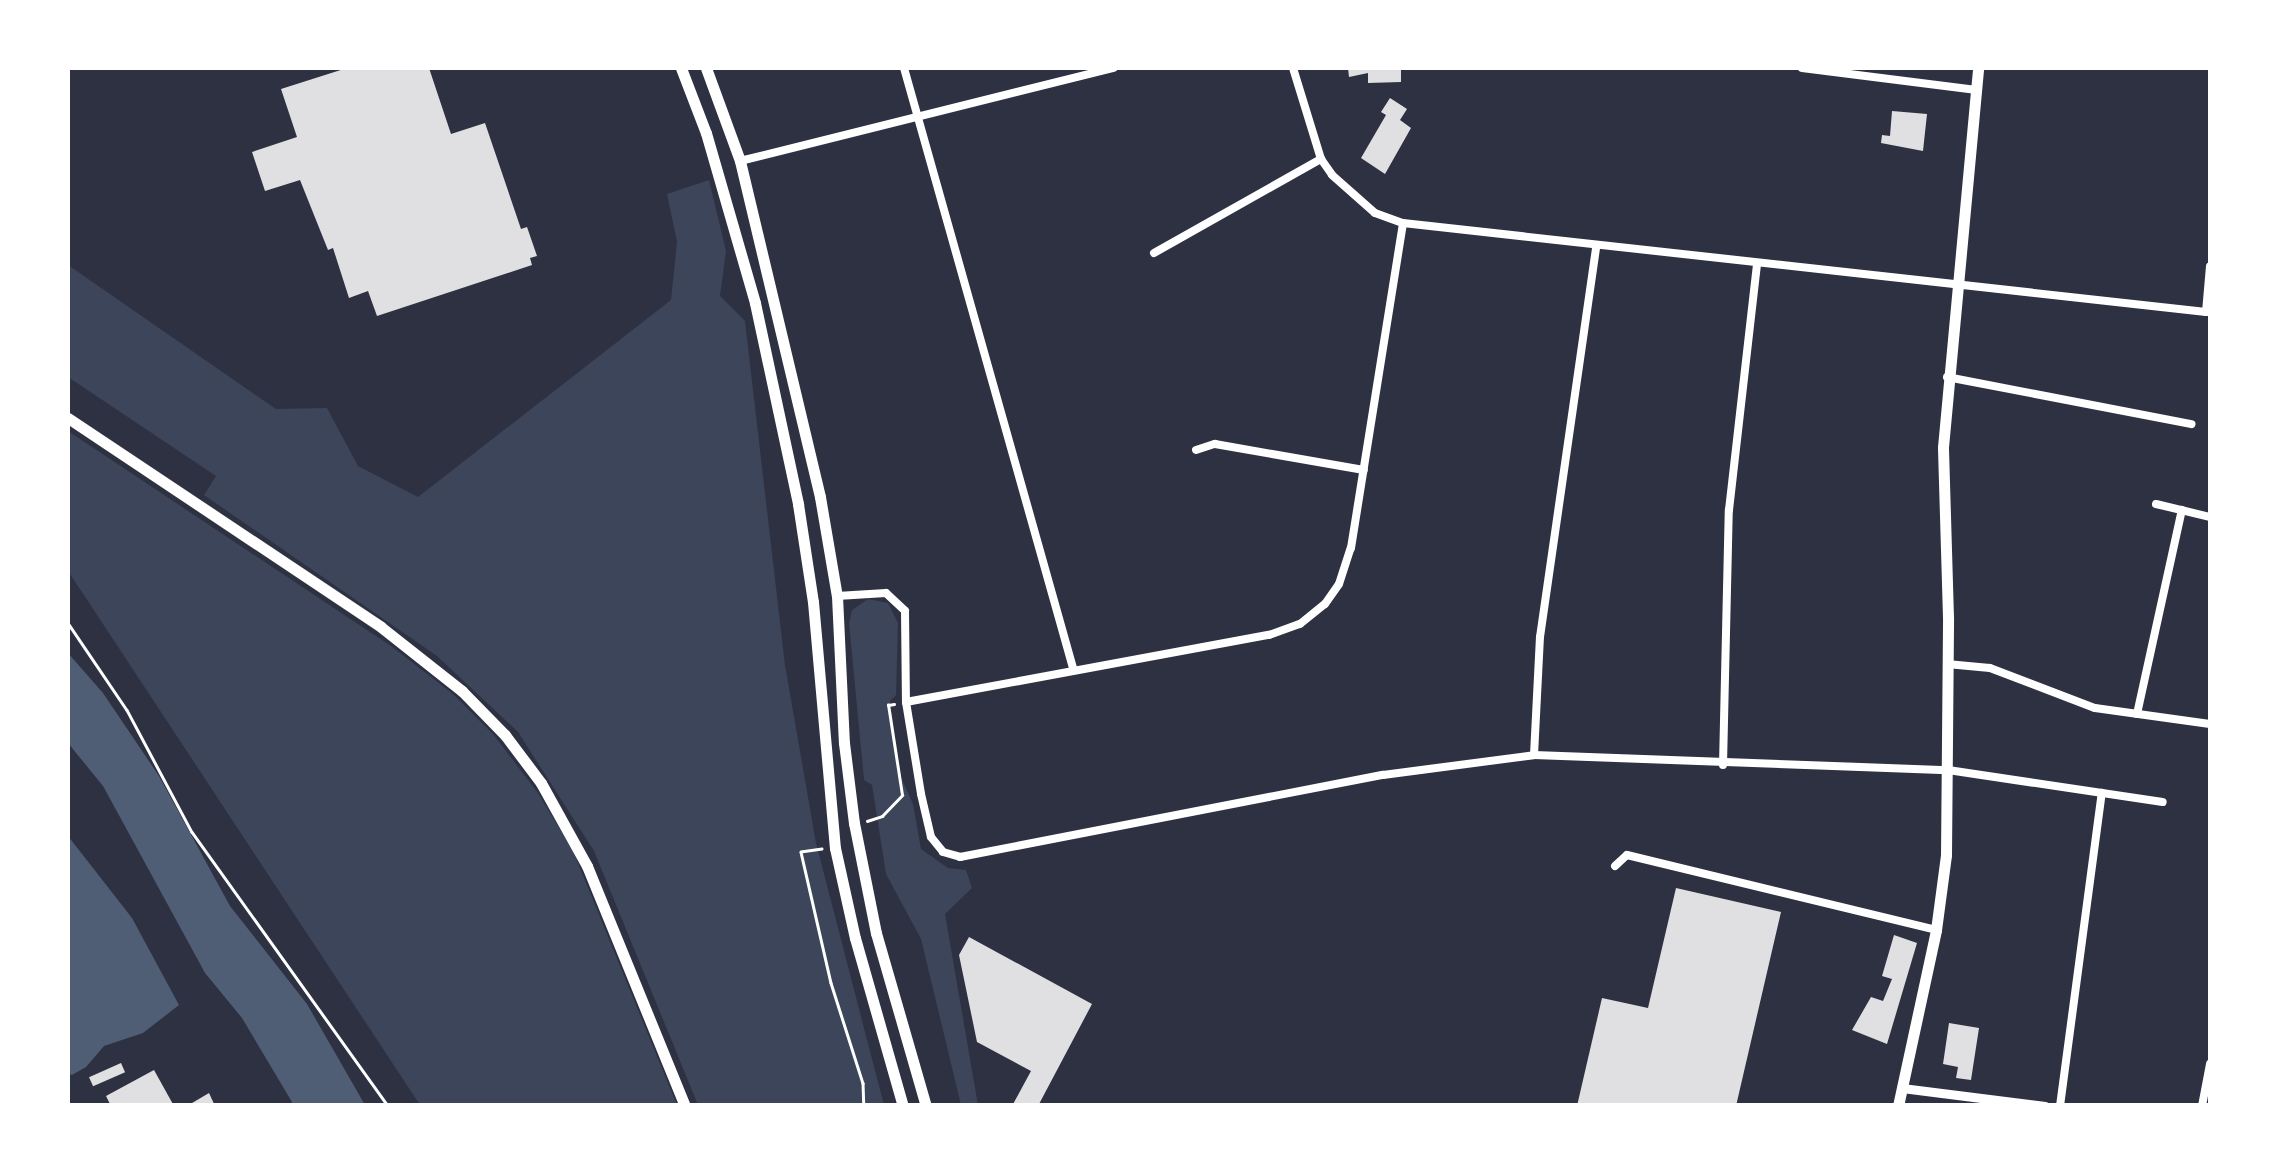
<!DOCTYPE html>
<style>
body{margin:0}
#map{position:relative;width:2278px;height:1173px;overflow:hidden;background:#2d3142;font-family:Mulish,sans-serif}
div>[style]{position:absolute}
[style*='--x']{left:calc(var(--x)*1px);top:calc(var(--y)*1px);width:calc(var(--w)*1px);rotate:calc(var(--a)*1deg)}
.green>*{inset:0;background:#3c4559}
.water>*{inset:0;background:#4f5d75}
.building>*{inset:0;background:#e0e0e3;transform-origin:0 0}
.path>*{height:2.5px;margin:-1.25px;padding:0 1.25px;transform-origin:1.25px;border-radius:1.25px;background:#fff}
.minor>*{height:8px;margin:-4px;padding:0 4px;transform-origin:4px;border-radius:4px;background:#fff}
.tertiary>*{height:9px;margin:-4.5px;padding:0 4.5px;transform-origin:4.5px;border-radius:4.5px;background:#fff}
.primary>*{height:11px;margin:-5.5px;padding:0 5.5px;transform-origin:5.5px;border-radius:5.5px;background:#fff}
span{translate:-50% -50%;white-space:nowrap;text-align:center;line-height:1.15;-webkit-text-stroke:10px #fff;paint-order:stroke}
.frame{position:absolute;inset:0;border:70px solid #fff;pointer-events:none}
</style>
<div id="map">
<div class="green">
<div style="clip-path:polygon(709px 180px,726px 251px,720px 296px,745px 321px,785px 665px,816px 843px,884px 1105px,698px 1105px,594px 851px,518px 732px,437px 656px,204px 495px,216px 476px,68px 377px,68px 265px,276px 409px,327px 408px,358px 466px,418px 497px,671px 300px,677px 242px,667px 194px)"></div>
<div style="clip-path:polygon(68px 431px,391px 646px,453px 694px,493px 734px,538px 793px,573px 851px,677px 1105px,420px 1105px,68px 571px)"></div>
<div style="clip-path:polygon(868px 599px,888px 603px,898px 623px,896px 695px,890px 701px,901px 777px,913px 804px,921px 849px,948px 868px,966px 870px,972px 888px,945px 914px,978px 1105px,961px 1105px,921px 939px,886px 874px,872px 785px,864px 780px,849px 623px,852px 610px)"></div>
</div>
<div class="water">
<div style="clip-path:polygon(68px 653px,103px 693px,159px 776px,230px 906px,307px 1004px,365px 1105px,290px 1105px,292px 1102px,242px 1018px,205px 973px,103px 786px,68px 743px)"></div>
<div style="clip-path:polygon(68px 836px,132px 918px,179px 1005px,143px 1033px,104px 1046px,86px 1067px,72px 1075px,68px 1074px)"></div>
</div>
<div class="building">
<div style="clip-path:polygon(347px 68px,429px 68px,451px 134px,485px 123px,521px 229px,527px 227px,537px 256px,530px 258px,532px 265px,377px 316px,368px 291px,349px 298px,333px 248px,328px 250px,300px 180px,265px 191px,252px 152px,297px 137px,281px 89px)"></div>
<div style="clip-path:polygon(1348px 68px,1401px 68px,1401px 82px,1368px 83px,1368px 73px,1349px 77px)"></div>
<div style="clip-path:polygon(1390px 98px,1407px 109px,1400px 120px,1411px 128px,1385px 174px,1361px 158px,1386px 115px,1381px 112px)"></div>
<div style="clip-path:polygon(1892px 111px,1927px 114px,1923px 151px,1881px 143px,1882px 135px,1890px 136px)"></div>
<div style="clip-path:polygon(1676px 888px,1781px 912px,1736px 1106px,1577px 1106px,1602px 998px,1648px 1008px)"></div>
<div style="clip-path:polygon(1894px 935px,1917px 943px,1887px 1044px,1852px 1030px,1871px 997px,1883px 1001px,1892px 979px,1882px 976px)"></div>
<div style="clip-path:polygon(969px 937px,1092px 1004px,1038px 1106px,1012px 1106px,1031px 1071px,977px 1042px,959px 955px)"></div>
<div style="clip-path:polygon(1949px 1023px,1979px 1028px,1971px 1080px,1956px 1078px,1958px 1067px,1943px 1064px)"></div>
<div style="left:121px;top:1063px;width:10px;height:35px;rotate:66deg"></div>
<div style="clip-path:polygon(154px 1070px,174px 1106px,111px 1106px,106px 1096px)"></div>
<div style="clip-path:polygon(209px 1093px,215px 1106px,187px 1106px)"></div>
</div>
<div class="path">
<div style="--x:68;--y:623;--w:105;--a:55.9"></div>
<div style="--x:127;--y:710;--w:138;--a:62"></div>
<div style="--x:192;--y:832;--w:337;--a:54.4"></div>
<div style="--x:867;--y:821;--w:16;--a:-18"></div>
<div style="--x:882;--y:816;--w:29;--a:-46"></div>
<div style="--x:902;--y:795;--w:91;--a:-98.8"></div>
<div style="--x:888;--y:705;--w:6;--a:-9"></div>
<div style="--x:822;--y:849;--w:21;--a:172"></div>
<div style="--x:801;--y:852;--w:134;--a:77.1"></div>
<div style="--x:831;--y:983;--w:105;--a:72.3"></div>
<div style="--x:863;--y:1083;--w:23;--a:88"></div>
</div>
<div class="minor">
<div style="--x:904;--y:68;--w:623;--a:74.27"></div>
<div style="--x:1293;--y:68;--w:95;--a:72.9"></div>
<div style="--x:1321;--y:159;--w:19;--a:55"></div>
<div style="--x:1332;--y:175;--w:57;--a:41.5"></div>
<div style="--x:1375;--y:213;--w:30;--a:20"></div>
<div style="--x:1403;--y:223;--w:808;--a:6.32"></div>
<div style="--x:2206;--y:312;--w:46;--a:-85"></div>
<div style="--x:1802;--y:68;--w:174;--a:7.2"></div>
<div style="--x:740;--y:161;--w:385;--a:-14"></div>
<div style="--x:1154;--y:253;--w:192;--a:-29.4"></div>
<div style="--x:1947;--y:377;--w:249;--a:10.9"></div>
<div style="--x:1196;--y:450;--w:20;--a:-18"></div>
<div style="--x:1215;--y:444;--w:151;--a:9.9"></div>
<div style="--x:2156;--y:504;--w:56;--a:13.5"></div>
<div style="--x:837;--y:596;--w:49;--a:-3.5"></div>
<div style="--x:886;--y:593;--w:26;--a:43"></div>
<div style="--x:905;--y:611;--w:91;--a:89.4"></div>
<div style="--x:906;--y:702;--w:93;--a:80.7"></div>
<div style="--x:921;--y:794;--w:44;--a:76.9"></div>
<div style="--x:931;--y:837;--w:19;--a:51"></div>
<div style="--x:943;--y:852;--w:18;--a:16"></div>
<div style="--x:960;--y:857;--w:431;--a:-11"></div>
<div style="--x:1383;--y:775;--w:152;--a:-7.5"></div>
<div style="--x:1534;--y:755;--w:414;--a:2.1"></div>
<div style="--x:1948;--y:770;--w:217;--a:8.5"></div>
<div style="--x:1947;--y:664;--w:43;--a:5.3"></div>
<div style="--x:1990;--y:668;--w:112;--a:20.9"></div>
<div style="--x:2095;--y:708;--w:116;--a:7.9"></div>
<div style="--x:906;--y:702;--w:369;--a:-10.5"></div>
<div style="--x:1269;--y:635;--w:33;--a:-20"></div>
<div style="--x:1300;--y:624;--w:32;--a:-39"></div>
<div style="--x:1325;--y:604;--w:24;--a:-55"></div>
<div style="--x:1339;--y:584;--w:38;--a:-72"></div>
<div style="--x:1351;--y:548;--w:329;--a:-80.9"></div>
<div style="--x:2137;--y:714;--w:209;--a:-77.6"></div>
<div style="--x:1534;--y:755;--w:118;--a:-87.1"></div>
<div style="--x:1540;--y:637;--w:393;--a:-81.8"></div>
<div style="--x:1723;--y:765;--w:255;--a:-88.7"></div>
<div style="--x:1729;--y:510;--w:246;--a:-83.5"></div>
<div style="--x:1615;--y:866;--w:16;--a:-43"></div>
<div style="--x:1627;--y:855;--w:318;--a:13.6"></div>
<div style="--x:2060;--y:1106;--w:316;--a:-82.4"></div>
<div style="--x:2202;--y:1106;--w:43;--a:-79.2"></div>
</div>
<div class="tertiary">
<div style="--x:1902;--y:1088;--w:144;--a:7.2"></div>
</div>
<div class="primary">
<div style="--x:681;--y:68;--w:70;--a:69"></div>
<div style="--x:706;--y:133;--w:177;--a:73.9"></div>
<div style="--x:755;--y:303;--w:206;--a:77.9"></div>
<div style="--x:798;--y:504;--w:99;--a:81.3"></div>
<div style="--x:813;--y:602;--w:247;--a:84.9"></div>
<div style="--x:835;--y:848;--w:92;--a:77.5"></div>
<div style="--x:855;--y:938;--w:175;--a:74.1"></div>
<div style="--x:706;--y:68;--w:99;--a:69.9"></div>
<div style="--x:740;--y:161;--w:345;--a:76.6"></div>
<div style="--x:820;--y:497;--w:100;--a:80.3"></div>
<div style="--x:837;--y:596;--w:147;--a:87.3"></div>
<div style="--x:844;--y:743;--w:81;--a:82.9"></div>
<div style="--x:854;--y:823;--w:112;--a:78.7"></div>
<div style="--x:876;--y:933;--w:180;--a:73.9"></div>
<div style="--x:68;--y:418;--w:376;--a:33.7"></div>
<div style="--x:381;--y:627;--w:103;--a:38.3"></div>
<div style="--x:462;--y:691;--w:62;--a:45.7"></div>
<div style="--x:505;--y:735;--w:60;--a:53.1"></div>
<div style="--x:541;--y:783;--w:95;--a:61"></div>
<div style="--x:587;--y:866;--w:259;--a:67.8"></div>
<div style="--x:1898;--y:1106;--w:180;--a:-77.8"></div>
<div style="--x:1936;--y:930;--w:76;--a:-82.4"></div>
<div style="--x:1946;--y:855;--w:238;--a:-89.5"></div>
<div style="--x:1948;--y:617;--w:170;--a:-91.7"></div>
<div style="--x:1943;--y:447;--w:381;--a:-84.7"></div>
</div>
<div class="frame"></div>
</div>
